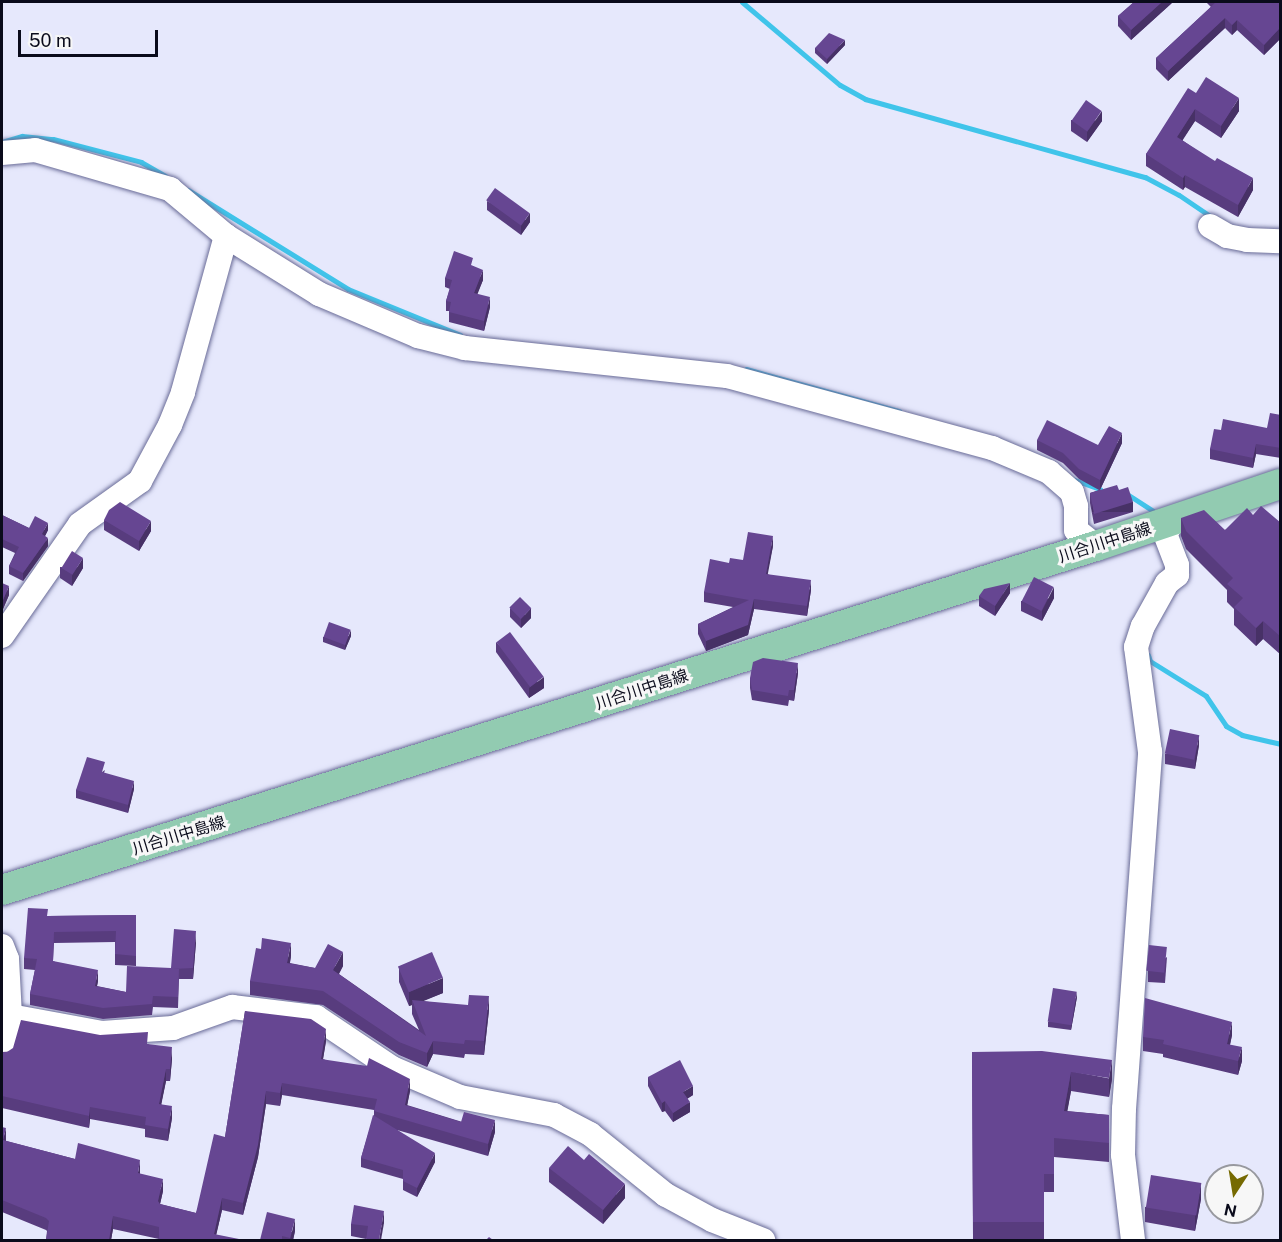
<!DOCTYPE html>
<meta charset="utf-8">
<style>
body{margin:0}
#map{position:relative;width:1282px;height:1242px;overflow:hidden;background:#e6e8fc;font-family:"Public Sans","Noto Sans JP",sans-serif}
div>[style]{position:absolute}
[style*='--x']{left:calc(var(--x)*1px);top:calc(var(--y)*1px);width:calc(var(--w)*1px);rotate:calc(var(--a)*1deg)}
.stream>*{height:5px;margin:-2.5px;padding:0 2.5px;transform-origin:2.5px;border-radius:2.5px;background:#40c4ea}
.roads{filter:drop-shadow(0 0 2px #696b97) drop-shadow(0 0 2px #696b97)}
.minor>*{height:24px;margin:-12px;padding:0 12px;transform-origin:12px;border-radius:12px;background:#fff}
.major>*{height:30px;margin:-15px;padding:0 15px;transform-origin:15px;border-radius:15px;background:#92cbb1}
.wall>*{inset:0;background:#583c7e}
.shaded-wall>*{inset:0;background:#473166;transform-origin:0 0}
.building>*{inset:0;background:#664692;transform-origin:0 0}
span{translate:-50% -50%;white-space:nowrap;text-align:center;line-height:1.15;-webkit-text-stroke:6px #f7f7f7;paint-order:stroke}
.street-label{font-size:16px;color:#0a0b1b}
.frame{position:absolute;inset:0;border:3px solid #0a0b1b;pointer-events:none}
.north{position:absolute;left:1204px;top:1164px;width:60px;height:60px;box-sizing:border-box;background:#f7f7f7;border:2px solid #98999f;border-radius:50%;rotate:192deg;font-size:16px;font-weight:700;line-height:24px;text-align:center;color:#0a0b1b}
.north::after{content:'';display:block;margin:auto;width:21px;height:27px;background:#766a02;clip-path:polygon(50% 0,100% 100%,50% 72%,0 100%)}
.scale{position:absolute;left:18px;top:30px;width:140px;height:27px;box-sizing:border-box;border:3px solid #0a0b1b;border-top:0;padding-left:8px;font-size:18px;line-height:21px;white-space:nowrap;color:#0a0b1b;-webkit-text-stroke:4px #f7f7f7;paint-order:stroke}
</style>
<div id="map">
<div class="stream">
<div style="--x:742;--y:2;--w:128;--a:40.3"></div>
<div style="--x:840;--y:85;--w:29;--a:29"></div>
<div style="--x:865;--y:99;--w:291;--a:15.6"></div>
<div style="--x:1145;--y:177;--w:38;--a:28"></div>
<div style="--x:1179;--y:195;--w:41;--a:34.1"></div>
<div style="--x:2;--y:142;--w:21;--a:-17"></div>
<div style="--x:22;--y:136;--w:31;--a:6"></div>
<div style="--x:53;--y:139;--w:91;--a:14.6"></div>
<div style="--x:141;--y:162;--w:28;--a:30"></div>
<div style="--x:188;--y:190;--w:188;--a:31.7"></div>
<div style="--x:348;--y:289;--w:121;--a:22.3"></div>
<div style="--x:746;--y:369;--w:159;--a:15.4"></div>
<div style="--x:1072;--y:479;--w:30;--a:20"></div>
<div style="--x:1127;--y:494;--w:31;--a:33"></div>
<div style="--x:1148;--y:655;--w:6;--a:72"></div>
<div style="--x:1150;--y:661;--w:66;--a:32"></div>
<div style="--x:1206;--y:696;--w:36;--a:56"></div>
<div style="--x:1226;--y:726;--w:18;--a:29"></div>
<div style="--x:1242;--y:735;--w:39;--a:13"></div>
</div>
<div class="roads">
<div class="minor">
<div style="--x:2;--y:153;--w:33;--a:-5"></div>
<div style="--x:35;--y:150;--w:141;--a:16.1"></div>
<div style="--x:170;--y:189;--w:73;--a:40"></div>
<div style="--x:226;--y:236;--w:110;--a:31.9"></div>
<div style="--x:319;--y:294;--w:108;--a:23"></div>
<div style="--x:418;--y:336;--w:49;--a:14.3"></div>
<div style="--x:465;--y:348;--w:263;--a:6.1"></div>
<div style="--x:727;--y:376;--w:275;--a:15.2"></div>
<div style="--x:992;--y:448;--w:62;--a:22.8"></div>
<div style="--x:1049;--y:472;--w:30;--a:41"></div>
<div style="--x:1072;--y:492;--w:15;--a:74"></div>
<div style="--x:1076;--y:506;--w:24;--a:90"></div>
<div style="--x:1076;--y:530;--w:26;--a:39"></div>
<div style="--x:1210;--y:226;--w:20;--a:30"></div>
<div style="--x:1227;--y:236;--w:20;--a:11"></div>
<div style="--x:1247;--y:240;--w:33;--a:2"></div>
<div style="--x:2;--y:636;--w:136;--a:-55.1"></div>
<div style="--x:80;--y:524;--w:74;--a:-35.6"></div>
<div style="--x:140;--y:481;--w:64;--a:-61.8"></div>
<div style="--x:170;--y:425;--w:35;--a:-68"></div>
<div style="--x:183;--y:392;--w:162;--a:-74.6"></div>
<div style="--x:2;--y:946;--w:14;--a:69"></div>
<div style="--x:7;--y:959;--w:57;--a:87"></div>
<div style="--x:10;--y:1016;--w:36;--a:103"></div>
<div style="--x:10;--y:1016;--w:94;--a:10.5"></div>
<div style="--x:102;--y:1033;--w:71;--a:-4"></div>
<div style="--x:173;--y:1028;--w:63;--a:-19.6"></div>
<div style="--x:232;--y:1007;--w:85;--a:6.8"></div>
<div style="--x:316;--y:1017;--w:92;--a:33.9"></div>
<div style="--x:392;--y:1068;--w:74;--a:23.1"></div>
<div style="--x:460;--y:1097;--w:96;--a:10.8"></div>
<div style="--x:554;--y:1115;--w:41;--a:27.8"></div>
<div style="--x:590;--y:1134;--w:97;--a:38.8"></div>
<div style="--x:666;--y:1195;--w:52;--a:28.5"></div>
<div style="--x:712;--y:1220;--w:55;--a:21.4"></div>
<div style="--x:1133;--y:1240;--w:86;--a:-96.7"></div>
<div style="--x:1123;--y:1155;--w:46;--a:-88.8"></div>
<div style="--x:1124;--y:1109;--w:358;--a:-85.8"></div>
<div style="--x:1150;--y:752;--w:106;--a:-97.6"></div>
<div style="--x:1136;--y:647;--w:22;--a:-72"></div>
<div style="--x:1143;--y:626;--w:49;--a:-60.8"></div>
<div style="--x:1167;--y:583;--w:13;--a:-39"></div>
<div style="--x:1177;--y:575;--w:10;--a:-90"></div>
<div style="--x:1177;--y:565;--w:34;--a:-111"></div>
<div style="--x:1165;--y:533;--w:18;--a:-52"></div>
</div>
<div class="major">
<div style="--x:2;--y:890;--w:1147;--a:-17.46"></div>
<div style="--x:1096;--y:546;--w:194;--a:-18.6"></div>
</div>
</div>
<div class="wall">
<div style="clip-path:polygon(1134px 2px,1173px 2px,1131px 40px,1118px 26px,1118px 16px)"></div>
<div style="clip-path:polygon(1206px 2px,1281px 2px,1281px 42px,1279px 40px,1264px 55px,1237px 30px,1232px 35px,1225px 28px,1168px 81px,1156px 69px,1156px 58px,1211px 7px)"></div>
<div style="clip-path:polygon(845px 45px,827px 64px,815px 53px,815px 48px)"></div>
<div style="clip-path:polygon(1196px 93px,1239px 111px,1221px 138px,1195px 121px,1182px 140px,1253px 190px,1238px 217px,1185px 187px,1183px 190px,1146px 166px,1146px 154px)"></div>
<div style="clip-path:polygon(1071px 120px,1102px 121px,1087px 142px,1071px 131px)"></div>
<div style="clip-path:polygon(487px 201px,530px 222px,521px 235px,487px 210px)"></div>
<div style="clip-path:polygon(473px 266px,483px 280px,477px 294px,490px 307px,484px 331px,449px 322px,449px 311px,446px 311px,446px 301px,450px 289px,445px 287px,445px 278px)"></div>
<div style="clip-path:polygon(1281px 415px,1281px 458px,1256px 454px,1253px 468px,1210px 459px,1210px 449px,1221px 430px,1267px 428px)"></div>
<div style="clip-path:polygon(1037px 440px,1098px 445px,1122px 443px,1100px 490px,1119px 490px,1133px 512px,1094px 524px,1090px 503px,1090px 493px,1099px 490px,1079px 479px,1063px 463px,1037px 450px)"></div>
<div style="clip-path:polygon(2px 515px,29px 528px,48px 530px,45px 536px,48px 546px,23px 581px,9px 574px,9px 566px,15px 553px,2px 547px)"></div>
<div style="clip-path:polygon(1253px 515px,1281px 523px,1281px 655px,1263px 639px,1256px 646px,1234px 625px,1234px 609px,1227px 602px,1227px 590px,1186px 549px,1181px 536px,1181px 518px,1225px 530px)"></div>
<div style="clip-path:polygon(104px 520px,151px 531px,139px 551px,104px 530px)"></div>
<div style="clip-path:polygon(773px 546px,767px 574px,811px 590px,807px 616px,754px 609px,748px 635px,706px 651px,698px 634px,698px 624px,733px 607px,704px 602px,704px 592px,729px 563px,743px 560px)"></div>
<div style="clip-path:polygon(60px 567px,83px 568px,72px 586px,60px 578px)"></div>
<div style="clip-path:polygon(2px 583px,9px 595px,3px 609px,2px 609px)"></div>
<div style="clip-path:polygon(1010px 593px,995px 616px,979px 606px,979px 596px)"></div>
<div style="clip-path:polygon(1054px 598px,1042px 621px,1021px 611px,1021px 601px)"></div>
<div style="clip-path:polygon(510px 608px,531px 618px,521px 628px,510px 617px)"></div>
<div style="clip-path:polygon(351px 636px,345px 650px,323px 642px,323px 637px)"></div>
<div style="clip-path:polygon(496px 642px,544px 688px,529px 698px,496px 652px)"></div>
<div style="clip-path:polygon(798px 673px,794px 701px,789px 700px,788px 706px,752px 700px,750px 688px,750px 678px)"></div>
<div style="clip-path:polygon(1199px 745px,1195px 769px,1165px 764px,1165px 754px)"></div>
<div style="clip-path:polygon(105px 770px,104px 773px,134px 789px,128px 813px,76px 798px,76px 790px)"></div>
<div style="clip-path:polygon(136px 915px,136px 966px,115px 965px,115px 942px,54px 943px,53px 961px,98px 981px,97px 986px,126px 992px,171px 968px,196px 942px,193px 979px,179px 979px,178px 1008px,153px 1007px,152px 1015px,103px 1019px,30px 1005px,30px 994px,35px 970px,24px 969px,24px 958px,48px 916px)"></div>
<div style="clip-path:polygon(291px 956px,290px 963px,315px 968px,343px 966px,339px 974px,419px 1030px,412px 1014px,412px 1005px,409px 1006px,399px 982px,399px 968px,443px 993px,422px 1001px,489px 1010px,484px 1055px,465px 1054px,464px 1058px,433px 1054px,427px 1067px,399px 1055px,323px 1005px,250px 995px,250px 981px)"></div>
<div style="clip-path:polygon(1167px 957px,1165px 983px,1148px 982px,1148px 971px)"></div>
<div style="clip-path:polygon(1077px 997px,1071px 1030px,1048px 1027px,1048px 1022px)"></div>
<div style="clip-path:polygon(245px 1011px,326px 1041px,323px 1059px,410px 1091px,407px 1105px,495px 1132px,488px 1156px,397px 1130px,435px 1162px,417px 1197px,403px 1190px,403px 1179px,361px 1167px,361px 1158px,374px 1115px,374px 1110px,282px 1095px,280px 1106px,266px 1104px,258px 1157px,243px 1215px,222px 1210px,216px 1235px,159px 1239px,113px 1229px,111px 1240px,46px 1240px,47px 1231px,46px 1230px,2px 1212px,2px 1127px,6px 1141px,75px 1159px,140px 1172px,140px 1174px,163px 1191px,160px 1204px,196px 1213px,225px 1137px)"></div>
<div style="clip-path:polygon(1232px 1035px,1230px 1045px,1242px 1061px,1238px 1075px,1163px 1057px,1163px 1054px,1143px 1051px,1143px 1037px)"></div>
<div style="clip-path:polygon(148px 1044px,172px 1059px,170px 1081px,166px 1081px,161px 1104px,172px 1118px,168px 1141px,145px 1137px,145px 1129px,90px 1119px,89px 1128px,2px 1108px,2px 1052px)"></div>
<div style="clip-path:polygon(972px 1052px,1112px 1079px,1109px 1097px,1071px 1091px,1067px 1111px,1109px 1115px,1109px 1162px,1054px 1157px,1054px 1192px,1044px 1192px,1044px 1240px,973px 1240px)"></div>
<div style="clip-path:polygon(648px 1077px,693px 1095px,687px 1099px,690px 1112px,673px 1122px,665px 1111px,662px 1112px,648px 1086px)"></div>
<div style="clip-path:polygon(549px 1168px,625px 1198px,603px 1224px,549px 1182px)"></div>
<div style="clip-path:polygon(1201px 1199px,1195px 1231px,1145px 1222px,1145px 1207px)"></div>
<div style="clip-path:polygon(384px 1223px,366px 1239px,351px 1236px,351px 1224px)"></div>
<div style="clip-path:polygon(295px 1231px,293px 1240px,260px 1240px)"></div>
</div>
<div class="shaded-wall">
<div style="clip-path:polygon(1162px 2px,1173px 2px,1131px 40px,1131px 30px)"></div>
<div style="clip-path:polygon(1225px 18px,1225px 28px,1168px 81px,1168px 71px)"></div>
<div style="clip-path:polygon(1237px 20px,1237px 30px,1232px 35px,1232px 25px)"></div>
<div style="clip-path:polygon(1279px 29px,1279px 40px,1264px 55px,1264px 45px)"></div>
<div style="clip-path:polygon(845px 40px,845px 45px,827px 64px,827px 59px)"></div>
<div style="clip-path:polygon(1239px 98px,1239px 111px,1221px 138px,1221px 126px)"></div>
<div style="clip-path:polygon(1195px 109px,1195px 121px,1177px 149px,1177px 137px)"></div>
<div style="clip-path:polygon(1102px 111px,1102px 121px,1087px 142px,1087px 132px)"></div>
<div style="clip-path:polygon(1185px 175px,1185px 187px,1183px 190px,1183px 178px)"></div>
<div style="clip-path:polygon(1253px 178px,1253px 190px,1238px 217px,1238px 205px)"></div>
<div style="clip-path:polygon(530px 213px,530px 222px,521px 235px,521px 226px)"></div>
<div style="clip-path:polygon(483px 270px,483px 280px,474px 303px,474px 293px)"></div>
<div style="clip-path:polygon(490px 297px,490px 307px,484px 331px,484px 321px)"></div>
<div style="clip-path:polygon(1122px 433px,1122px 443px,1100px 490px,1100px 480px)"></div>
<div style="clip-path:polygon(1256px 444px,1256px 454px,1253px 468px,1253px 458px)"></div>
<div style="left:1133px;top:502px;width:10px;height:41px;rotate:90deg"></div>
<div style="clip-path:polygon(151px 521px,151px 531px,139px 551px,139px 541px)"></div>
<div style="clip-path:polygon(48px 523px,48px 530px,42px 542px,42px 534px)"></div>
<div style="clip-path:polygon(773px 536px,773px 546px,766px 584px,766px 574px)"></div>
<div style="clip-path:polygon(48px 538px,48px 546px,23px 581px,23px 573px)"></div>
<div style="clip-path:polygon(83px 558px,83px 568px,72px 586px,72px 575px)"></div>
<div style="clip-path:polygon(811px 580px,811px 590px,807px 616px,807px 606px)"></div>
<div style="clip-path:polygon(1010px 583px,1010px 593px,995px 616px,995px 606px)"></div>
<div style="clip-path:polygon(9px 586px,9px 595px,3px 609px,3px 600px)"></div>
<div style="clip-path:polygon(1054px 587px,1054px 598px,1042px 621px,1042px 611px)"></div>
<div style="clip-path:polygon(754px 599px,754px 609px,748px 635px,706px 651px,706px 641px)"></div>
<div style="clip-path:polygon(531px 608px,531px 618px,521px 628px,521px 619px)"></div>
<div style="clip-path:polygon(1263px 621px,1263px 639px,1256px 646px,1256px 628px)"></div>
<div style="clip-path:polygon(351px 630px,351px 636px,345px 650px,345px 645px)"></div>
<div style="clip-path:polygon(798px 663px,798px 673px,794px 701px,794px 690px)"></div>
<div style="clip-path:polygon(544px 677px,544px 688px,529px 698px,529px 688px)"></div>
<div style="clip-path:polygon(1199px 735px,1199px 745px,1195px 769px,1195px 759px)"></div>
<div style="clip-path:polygon(134px 781px,134px 789px,128px 813px,128px 805px)"></div>
<div style="clip-path:polygon(196px 931px,196px 942px,193px 979px,193px 968px)"></div>
<div style="clip-path:polygon(291px 943px,291px 956px,287px 977px,287px 963px)"></div>
<div style="clip-path:polygon(343px 952px,343px 966px,333px 984px,333px 970px)"></div>
<div style="clip-path:polygon(98px 970px,98px 981px,95px 996px,95px 986px)"></div>
<div style="clip-path:polygon(443px 978px,443px 993px,414px 1005px,412px 1000px,412px 1005px,409px 1006px,409px 992px)"></div>
<div style="clip-path:polygon(1077px 992px,1077px 997px,1071px 1030px,1071px 1025px)"></div>
<div style="clip-path:polygon(489px 996px,489px 1010px,484px 1055px,484px 1041px)"></div>
<div style="clip-path:polygon(1232px 1022px,1232px 1035px,1227px 1058px,1227px 1044px)"></div>
<div style="clip-path:polygon(326px 1029px,326px 1041px,321px 1071px,321px 1059px)"></div>
<div style="clip-path:polygon(433px 1041px,433px 1054px,427px 1067px,427px 1053px)"></div>
<div style="clip-path:polygon(172px 1047px,172px 1059px,170px 1081px,170px 1069px)"></div>
<div style="clip-path:polygon(1242px 1047px,1242px 1061px,1238px 1075px,1238px 1061px)"></div>
<div style="clip-path:polygon(1112px 1060px,1112px 1079px,1109px 1097px,1109px 1078px)"></div>
<div style="clip-path:polygon(166px 1069px,166px 1081px,159px 1116px,159px 1104px)"></div>
<div style="clip-path:polygon(1071px 1072px,1071px 1091px,1064px 1130px,1064px 1111px)"></div>
<div style="clip-path:polygon(410px 1079px,410px 1091px,405px 1117px,405px 1105px)"></div>
<div style="clip-path:polygon(282px 1083px,282px 1095px,280px 1106px,280px 1093px)"></div>
<div style="clip-path:polygon(693px 1086px,693px 1095px,683px 1101px,683px 1092px)"></div>
<div style="clip-path:polygon(266px 1091px,266px 1104px,258px 1157px,243px 1215px,243px 1203px)"></div>
<div style="clip-path:polygon(665px 1101px,665px 1111px,662px 1112px,662px 1103px)"></div>
<div style="clip-path:polygon(690px 1102px,690px 1112px,673px 1122px,673px 1113px)"></div>
<div style="clip-path:polygon(172px 1106px,172px 1118px,168px 1141px,168px 1129px)"></div>
<div style="clip-path:polygon(90px 1107px,90px 1119px,89px 1128px,89px 1116px)"></div>
<div style="clip-path:polygon(495px 1120px,495px 1132px,488px 1156px,488px 1144px)"></div>
<div style="clip-path:polygon(6px 1128px,6px 1140px,3px 1152px,3px 1140px)"></div>
<div style="clip-path:polygon(435px 1153px,435px 1162px,417px 1197px,417px 1188px)"></div>
<div style="clip-path:polygon(140px 1160px,140px 1172px,138px 1185px,138px 1173px)"></div>
<div style="clip-path:polygon(163px 1179px,163px 1191px,158px 1213px,158px 1201px)"></div>
<div style="clip-path:polygon(1201px 1183px,1201px 1199px,1195px 1231px,1195px 1216px)"></div>
<div style="clip-path:polygon(625px 1184px,625px 1198px,603px 1224px,603px 1210px)"></div>
<div style="clip-path:polygon(222px 1198px,222px 1210px,215px 1240px,214px 1234px)"></div>
<div style="clip-path:polygon(384px 1211px,384px 1223px,381px 1240px,379px 1240px)"></div>
<div style="clip-path:polygon(113px 1216px,113px 1229px,111px 1240px,109px 1240px)"></div>
<div style="clip-path:polygon(295px 1219px,295px 1231px,293px 1240px,290px 1240px)"></div>
</div>
<div class="building">
<div style="clip-path:polygon(1134px 2px,1162px 2px,1131px 30px,1118px 16px)"></div>
<div style="clip-path:polygon(1216px 2px,1281px 2px,1281px 31px,1279px 29px,1264px 45px,1237px 20px,1232px 25px,1225px 18px,1168px 71px,1156px 58px)"></div>
<div style="clip-path:polygon(829px 33px,845px 40px,827px 59px,815px 48px)"></div>
<div style="clip-path:polygon(1206px 77px,1239px 98px,1221px 126px,1195px 109px,1177px 137px,1215px 161px,1217px 158px,1253px 178px,1238px 205px,1185px 175px,1183px 178px,1146px 154px,1188px 88px,1196px 93px)"></div>
<div style="left:1086px;top:100px;width:19px;height:25px;rotate:35deg"></div>
<div style="left:495px;top:188px;width:43px;height:15px;rotate:36deg"></div>
<div style="clip-path:polygon(454px 251px,473px 258px,471px 265px,483px 270px,474px 293px,490px 297px,484px 321px,449px 312px,451px 302px,446px 301px,452px 280px,445px 278px)"></div>
<div style="clip-path:polygon(1270px 413px,1281px 415px,1281px 448px,1256px 444px,1253px 458px,1210px 449px,1214px 429px,1221px 430px,1223px 419px,1267px 428px)"></div>
<div style="clip-path:polygon(1047px 420px,1098px 445px,1109px 426px,1122px 433px,1100px 480px,1079px 469px,1063px 453px,1037px 440px)"></div>
<div style="clip-path:polygon(1117px 485px,1119px 490px,1128px 487px,1133px 502px,1094px 514px,1090px 493px)"></div>
<div style="clip-path:polygon(120px 502px,151px 521px,139px 541px,104px 520px,109px 510px)"></div>
<div style="clip-path:polygon(1261px 506px,1281px 523px,1281px 637px,1263px 621px,1256px 628px,1234px 607px,1243px 598px,1227px 584px,1233px 578px,1186px 531px,1181px 518px,1204px 510px,1225px 530px,1247px 508px,1253px 515px)"></div>
<div style="clip-path:polygon(2px 515px,29px 528px,35px 516px,48px 523px,42px 534px,48px 538px,23px 573px,9px 566px,19px 547px,2px 539px)"></div>
<div style="clip-path:polygon(748px 532px,773px 536px,766px 574px,811px 580px,807px 606px,754px 599px,748px 625px,706px 641px,698px 624px,749px 600px,704px 592px,710px 559px,729px 563px,730px 558px,743px 560px)"></div>
<div style="left:72px;top:551px;width:13px;height:20px;rotate:32deg"></div>
<div style="left:1034px;top:577px;width:22px;height:27px;rotate:27deg"></div>
<div style="clip-path:polygon(2px 583px,9px 586px,3px 600px,2px 599px)"></div>
<div style="clip-path:polygon(1010px 583px,995px 606px,979px 596px,984px 589px)"></div>
<div style="left:520px;top:597px;width:16px;height:15px;rotate:45deg"></div>
<div style="left:329px;top:622px;width:23px;height:16px;rotate:20deg"></div>
<div style="left:510px;top:632px;width:56px;height:17px;rotate:53deg"></div>
<div style="clip-path:polygon(763px 658px,798px 663px,794px 690px,789px 690px,788px 696px,752px 690px,750px 678px,753px 662px)"></div>
<div style="left:1170px;top:729px;width:30px;height:25px;rotate:12deg"></div>
<div style="clip-path:polygon(87px 757px,105px 762px,102px 772px,134px 781px,128px 805px,76px 790px)"></div>
<div style="clip-path:polygon(28px 908px,48px 909px,47px 916px,136px 915px,136px 956px,115px 954px,116px 931px,54px 932px,53px 961px,98px 970px,95px 986px,126px 992px,127px 966px,171px 968px,174px 929px,196px 931px,193px 968px,173px 969px,179px 969px,178px 997px,153px 996px,152px 1004px,103px 1008px,30px 994px,37px 959px,24px 958px)"></div>
<div style="clip-path:polygon(262px 938px,291px 943px,287px 963px,315px 968px,328px 944px,343px 952px,333px 970px,426px 1036px,412px 1000px,468px 1005px,469px 995px,489px 996px,484px 1041px,465px 1040px,464px 1044px,433px 1041px,427px 1053px,399px 1042px,323px 991px,250px 981px,256px 948px,261px 949px)"></div>
<div style="left:1149px;top:945px;width:18px;height:26px;rotate:6deg"></div>
<div style="left:432px;top:952px;width:28px;height:37px;rotate:67deg"></div>
<div style="left:1053px;top:988px;width:24px;height:34px;rotate:9deg"></div>
<div style="clip-path:polygon(1145px 998px,1232px 1022px,1227px 1044px,1242px 1047px,1238px 1061px,1163px 1044px,1164px 1040px,1143px 1037px)"></div>
<div style="clip-path:polygon(245px 1011px,311px 1019px,326px 1029px,321px 1059px,367px 1066px,369px 1058px,410px 1079px,405px 1105px,461px 1122px,464px 1112px,495px 1120px,488px 1144px,374px 1111px,377px 1099px,282px 1083px,280px 1093px,266px 1091px,258px 1145px,243px 1203px,222px 1198px,214px 1234px,244px 1240px,159px 1240px,159px 1227px,113px 1216px,109px 1240px,46px 1240px,49px 1221px,46px 1218px,2px 1200px,2px 1127px,6px 1128px,3px 1140px,75px 1159px,78px 1143px,140px 1160px,138px 1173px,163px 1179px,158px 1201px,160px 1204px,196px 1213px,214px 1134px,225px 1137px)"></div>
<div style="clip-path:polygon(21px 1020px,100px 1035px,148px 1032px,147px 1044px,172px 1047px,170px 1069px,166px 1069px,159px 1104px,172px 1106px,168px 1129px,145px 1125px,146px 1117px,90px 1107px,89px 1116px,2px 1096px,2px 1052px,7px 1052px,13px 1048px)"></div>
<div style="clip-path:polygon(1042px 1051px,1112px 1060px,1109px 1078px,1071px 1072px,1064px 1111px,1109px 1115px,1109px 1143px,1054px 1138px,1054px 1174px,1044px 1174px,1044px 1222px,973px 1222px,972px 1052px)"></div>
<div style="clip-path:polygon(680px 1060px,693px 1086px,683px 1092px,690px 1102px,673px 1113px,665px 1101px,662px 1103px,648px 1077px)"></div>
<div style="clip-path:polygon(373px 1115px,435px 1153px,417px 1188px,403px 1181px,403px 1170px,361px 1158px)"></div>
<div style="clip-path:polygon(568px 1146px,584px 1160px,589px 1154px,625px 1184px,603px 1210px,549px 1168px)"></div>
<div style="left:1151px;top:1175px;width:51px;height:33px;rotate:9deg"></div>
<div style="clip-path:polygon(354px 1205px,384px 1211px,379px 1240px,366px 1240px,368px 1226px,351px 1224px)"></div>
<div style="clip-path:polygon(267px 1212px,295px 1219px,290px 1238px,282px 1236px,282px 1240px,260px 1240px)"></div>
<div style="clip-path:polygon(489px 1237px,493px 1240px,486px 1240px)"></div>
</div>
<div class="street-label">
<span style="left:1105px;top:543px;rotate:-18deg">川合川中島線</span>
<span style="left:642px;top:690px;rotate:-18deg">川合川中島線</span>
<span style="left:179px;top:836px;rotate:-17deg">川合川中島線</span>
</div>
<div class="frame"></div>
<div class="north">N</div>
<div class="scale">50 m</div>
</div>
